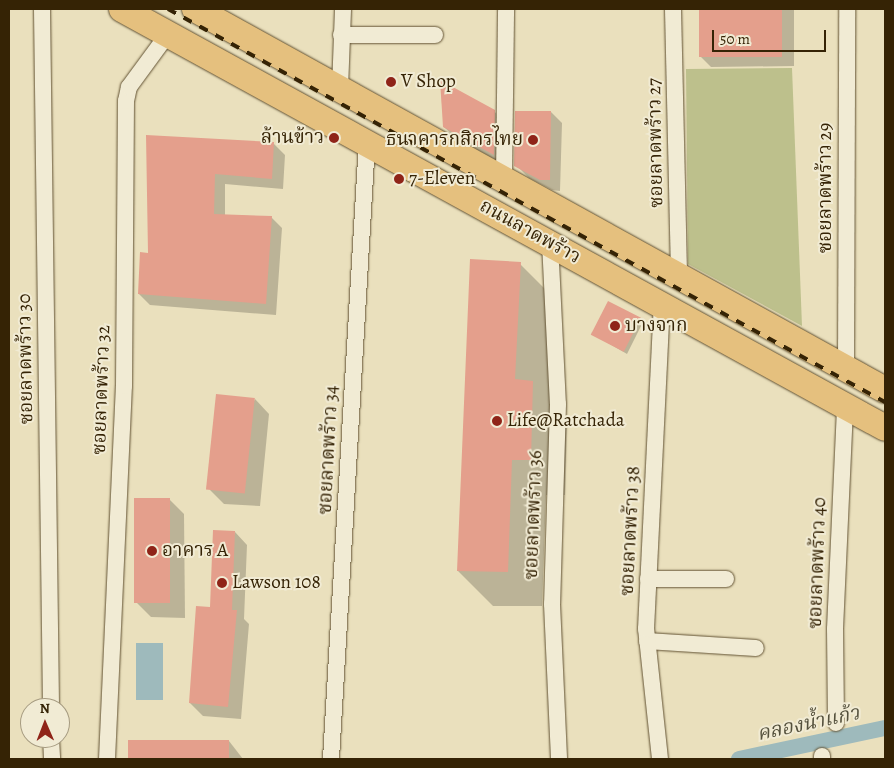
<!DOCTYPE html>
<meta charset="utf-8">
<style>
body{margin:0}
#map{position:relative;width:894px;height:768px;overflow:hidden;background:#eae0bd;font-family:Alegreya,"Noto Serif Thai",serif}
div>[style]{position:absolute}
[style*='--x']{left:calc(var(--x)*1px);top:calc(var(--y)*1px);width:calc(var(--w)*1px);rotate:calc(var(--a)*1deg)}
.green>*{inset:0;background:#bdc08c}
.water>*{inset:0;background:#9ebabc;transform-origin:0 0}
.shadow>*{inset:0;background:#0003}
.canal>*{height:16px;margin:-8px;padding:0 8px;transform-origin:8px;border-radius:8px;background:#9ebabc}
.building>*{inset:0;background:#e49f8c;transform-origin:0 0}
.roads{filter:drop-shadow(0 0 1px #625233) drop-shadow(0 0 1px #625233)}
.street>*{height:16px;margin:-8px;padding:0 8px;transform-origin:8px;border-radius:8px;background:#f1ebd4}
.primary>*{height:26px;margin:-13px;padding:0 13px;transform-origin:13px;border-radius:13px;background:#e5c07e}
.rail>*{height:4px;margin-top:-2px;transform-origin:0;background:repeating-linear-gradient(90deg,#352305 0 9px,transparent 0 18px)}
.dots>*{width:14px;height:14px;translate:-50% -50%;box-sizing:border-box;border:2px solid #f1ebd4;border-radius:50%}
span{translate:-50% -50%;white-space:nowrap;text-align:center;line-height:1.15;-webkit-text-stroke:4px #f1ebd4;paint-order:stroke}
.poi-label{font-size:19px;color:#352305}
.left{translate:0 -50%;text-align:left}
.right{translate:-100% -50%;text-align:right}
.street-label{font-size:19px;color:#352305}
.water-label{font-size:20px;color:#54503c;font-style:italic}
.frame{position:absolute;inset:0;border:10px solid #352305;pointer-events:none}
.north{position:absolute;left:20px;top:698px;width:50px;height:50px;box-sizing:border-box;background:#f1ebd4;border:1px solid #a69b81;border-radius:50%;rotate:359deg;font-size:14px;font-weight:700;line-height:20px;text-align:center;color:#352305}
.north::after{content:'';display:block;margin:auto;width:18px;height:22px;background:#8f2418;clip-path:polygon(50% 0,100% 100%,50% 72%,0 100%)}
.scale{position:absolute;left:712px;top:30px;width:114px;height:22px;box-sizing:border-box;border:2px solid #352305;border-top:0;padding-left:6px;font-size:15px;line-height:18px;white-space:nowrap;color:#352305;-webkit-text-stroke:4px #f1ebd4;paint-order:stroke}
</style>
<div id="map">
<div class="green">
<div style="clip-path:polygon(792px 68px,802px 326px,688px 264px,686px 69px)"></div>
</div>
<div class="water">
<div style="left:136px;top:643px;width:27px;height:57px"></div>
</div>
<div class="shadow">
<div style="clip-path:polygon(700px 9px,794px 9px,794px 66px,711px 67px,700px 56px)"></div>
<div style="clip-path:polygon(494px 111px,505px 123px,505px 165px,456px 138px,444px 127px)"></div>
<div style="clip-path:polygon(551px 112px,562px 123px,560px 191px,552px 190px,529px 178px,518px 167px)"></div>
<div style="clip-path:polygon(147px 136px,274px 144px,285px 155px,283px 189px,225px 184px,225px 215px,271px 217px,282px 228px,276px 315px,150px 305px,139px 294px,149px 254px)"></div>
<div style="clip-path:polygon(520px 264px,555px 299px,550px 400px,567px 417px,565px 495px,546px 495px,542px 606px,493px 606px,458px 571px)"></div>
<div style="clip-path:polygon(640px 319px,643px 322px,627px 354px,591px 333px)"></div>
<div style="clip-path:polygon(255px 399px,269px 414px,260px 506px,224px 504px,210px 490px)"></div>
<div style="clip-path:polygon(170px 500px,184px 514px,185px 618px,151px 617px,136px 602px)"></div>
<div style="clip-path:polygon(235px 532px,247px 545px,244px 619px,249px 624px,241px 719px,203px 716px,190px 703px,211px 609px)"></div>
<div style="clip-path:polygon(229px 741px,243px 759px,129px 759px,129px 743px)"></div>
</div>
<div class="canal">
<div style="--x:739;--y:759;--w:149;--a:-12"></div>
</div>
<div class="building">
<div style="left:699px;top:9px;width:83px;height:48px"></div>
<div style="clip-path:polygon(440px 80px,495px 110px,494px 155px,443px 127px)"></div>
<div style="clip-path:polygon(515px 111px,551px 111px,550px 180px,540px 180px,514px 166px)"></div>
<div style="clip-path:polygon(146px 135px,274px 142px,272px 179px,215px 174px,214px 214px,272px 216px,266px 304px,138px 294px,140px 252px,148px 253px)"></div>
<div style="clip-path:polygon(470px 259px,521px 262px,515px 379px,533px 381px,531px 460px,512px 460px,508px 572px,457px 571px)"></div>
<div style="left:608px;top:301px;width:37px;height:38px;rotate:27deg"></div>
<div style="left:216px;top:394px;width:39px;height:96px;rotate:6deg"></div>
<div style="left:170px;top:498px;width:105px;height:36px;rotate:90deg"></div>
<div style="clip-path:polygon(213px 530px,235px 531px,232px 610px,237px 610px,228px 707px,189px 703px,196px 606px,210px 607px)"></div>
<div style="left:229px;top:740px;width:19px;height:101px;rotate:90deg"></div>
</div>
<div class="roads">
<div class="street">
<div style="--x:42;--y:9;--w:699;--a:89.26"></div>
<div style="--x:673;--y:9;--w:267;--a:88.7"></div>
<div style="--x:341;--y:35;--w:94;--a:0"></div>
<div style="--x:340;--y:88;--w:79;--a:-87.8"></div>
<div style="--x:504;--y:178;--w:169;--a:-89.3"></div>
<div style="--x:550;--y:242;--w:162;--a:87.2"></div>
<div style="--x:558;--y:404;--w:200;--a:91.7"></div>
<div style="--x:552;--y:604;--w:155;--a:87.4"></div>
<div style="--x:846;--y:368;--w:359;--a:-89.8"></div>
<div style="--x:648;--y:579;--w:78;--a:0"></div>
<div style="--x:647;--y:641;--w:109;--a:3.7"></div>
<div style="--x:836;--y:723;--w:94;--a:-90.6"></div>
<div style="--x:835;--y:629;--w:223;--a:-87.4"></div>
<div style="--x:51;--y:738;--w:21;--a:87"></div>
<div style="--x:822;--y:756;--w:3;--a:90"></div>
<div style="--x:107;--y:759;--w:373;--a:-87.4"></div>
<div style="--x:124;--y:386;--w:285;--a:-89.6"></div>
<div style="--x:126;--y:101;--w:14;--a:-78"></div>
<div style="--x:129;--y:87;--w:66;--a:-53.7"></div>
<div style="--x:331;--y:759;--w:617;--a:-86.66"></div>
<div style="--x:660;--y:759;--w:131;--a:-96.1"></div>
<div style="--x:646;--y:629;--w:325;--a:-87.2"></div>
</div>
<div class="primary">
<div style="--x:122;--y:9;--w:870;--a:28.77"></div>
<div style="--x:195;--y:9;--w:788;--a:28.91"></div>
</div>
</div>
<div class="rail">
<div style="--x:168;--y:9;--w:818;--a:28.73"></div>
</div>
<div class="dots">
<div style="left:391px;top:82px;background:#8f2418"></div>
<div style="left:334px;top:138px;background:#8f2418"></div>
<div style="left:533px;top:140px;background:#8f2418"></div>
<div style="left:399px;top:179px;background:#8f2418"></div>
<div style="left:615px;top:326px;background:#8f2418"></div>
<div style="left:497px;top:421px;background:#8f2418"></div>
<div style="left:152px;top:551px;background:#8f2418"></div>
<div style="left:222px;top:583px;background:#8f2418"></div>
</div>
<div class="poi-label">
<span class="left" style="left:401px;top:82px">V Shop</span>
<span class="right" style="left:324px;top:138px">ล้านข้าว</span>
<span class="right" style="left:523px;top:140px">ธนาคารกสิกรไทย</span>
<span class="left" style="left:409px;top:179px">7-Eleven</span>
<span class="left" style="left:625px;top:326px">บางจาก</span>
<span class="left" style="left:507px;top:421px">Life@Ratchada</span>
<span class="left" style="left:162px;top:551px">อาคาร A</span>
<span class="left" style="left:232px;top:583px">Lawson 108</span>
</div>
<div class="street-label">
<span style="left:656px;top:143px;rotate:-91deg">ซอยลาดพร้าว 27</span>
<span style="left:826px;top:188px;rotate:-90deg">ซอยลาดพร้าว 29</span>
<span style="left:530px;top:232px;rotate:29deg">ถนนลาดพร้าว</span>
<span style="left:26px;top:359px;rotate:-91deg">ซอยลาดพร้าว 30</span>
<span style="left:102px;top:390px;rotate:-88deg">ซอยลาดพร้าว 32</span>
<span style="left:329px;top:450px;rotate:-87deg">ซอยลาดพร้าว 34</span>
<span style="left:534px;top:515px;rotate:-88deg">ซอยลาดพร้าว 36</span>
<span style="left:631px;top:531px;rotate:-87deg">ซอยลาดพร้าว 38</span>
<span style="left:818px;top:563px;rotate:-88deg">ซอยลาดพร้าว 40</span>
</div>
<div class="water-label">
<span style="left:808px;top:723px;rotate:-12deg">คลองน้ำแก้ว</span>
</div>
<div class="frame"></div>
<div class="north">N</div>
<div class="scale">50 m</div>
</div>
